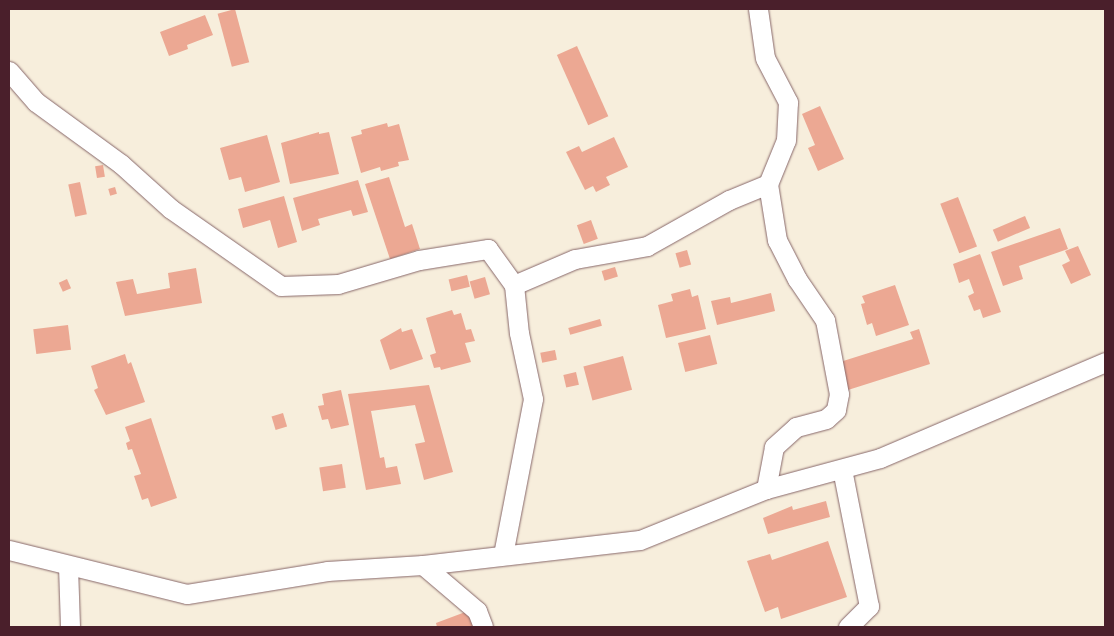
<!DOCTYPE html>
<style>
body{margin:0}
#map{position:relative;width:1114px;height:636px;overflow:hidden;background:#f7eedc;font-family:Mynerve,sans-serif}
div>[style]{position:absolute}
[style*='--x']{left:calc(var(--x)*1px);top:calc(var(--y)*1px);width:calc(var(--w)*1px);rotate:calc(var(--a)*1deg)}
.building>*{inset:0;background:#eca893;transform-origin:0 0}
.roads{filter:drop-shadow(0 0 1px #876769) drop-shadow(0 0 1px #876769)}
.minor>*{height:19px;margin:-9.5px;padding:0 9.5px;transform-origin:9.5px;border-radius:9.5px;background:#fff}
span{translate:-50% -50%;white-space:nowrap;text-align:center;line-height:1.15;-webkit-text-stroke:4px #fdfcf7;paint-order:stroke}
.frame{position:absolute;inset:0;border:10px solid #4a1f2b;pointer-events:none}
</style>
<div id="map">
<div class="building">
<div style="left:235px;top:9px;width:55px;height:18px;rotate:75deg"></div>
<div style="clip-path:polygon(205px 15px,213px 35px,187px 45px,188px 49px,169px 56px,160px 32px)"></div>
<div style="left:577px;top:46px;width:77px;height:22px;rotate:66deg"></div>
<div style="clip-path:polygon(820px 106px,844px 159px,818px 171px,808px 148px,815px 145px,802px 114px)"></div>
<div style="clip-path:polygon(387px 123px,388px 127px,399px 124px,409px 160px,398px 162px,399px 166px,381px 171px,380px 167px,361px 173px,351px 137px,362px 134px,361px 130px)"></div>
<div style="clip-path:polygon(319px 132px,319px 134px,329px 132px,339px 174px,290px 184px,281px 143px)"></div>
<div style="clip-path:polygon(267px 135px,280px 182px,245px 192px,241px 177px,229px 180px,220px 148px)"></div>
<div style="clip-path:polygon(614px 137px,628px 167px,606px 177px,610px 185px,596px 192px,593px 186px,585px 190px,566px 152px,579px 146px,582px 152px)"></div>
<div style="left:103px;top:165px;width:12px;height:8px;rotate:81deg"></div>
<div style="clip-path:polygon(389px 177px,405px 227px,412px 224px,420px 249px,390px 259px,365px 184px)"></div>
<div style="clip-path:polygon(358px 180px,368px 212px,353px 216px,351px 210px,318px 219px,320px 225px,302px 231px,293px 198px)"></div>
<div style="left:80px;top:182px;width:33px;height:12px;rotate:78deg"></div>
<div style="left:115px;top:187px;width:7px;height:7px;rotate:74deg"></div>
<div style="clip-path:polygon(284px 196px,297px 242px,278px 248px,270px 220px,243px 228px,238px 209px)"></div>
<div style="left:958px;top:197px;width:53px;height:19px;rotate:69deg"></div>
<div style="left:1025px;top:216px;width:13px;height:35px;rotate:67deg"></div>
<div style="left:591px;top:220px;width:20px;height:15px;rotate:70deg"></div>
<div style="clip-path:polygon(1060px 228px,1068px 249px,1019px 266px,1023px 279px,1003px 286px,991px 252px)"></div>
<div style="clip-path:polygon(1078px 246px,1091px 275px,1071px 284px,1062px 265px,1070px 261px,1065px 251px)"></div>
<div style="left:687px;top:250px;width:15px;height:12px;rotate:74deg"></div>
<div style="clip-path:polygon(980px 254px,1001px 312px,983px 318px,980px 309px,974px 311px,968px 296px,974px 293px,969px 279px,959px 283px,953px 264px)"></div>
<div style="left:615px;top:267px;width:10px;height:14px;rotate:73deg"></div>
<div style="clip-path:polygon(196px 268px,202px 303px,125px 316px,116px 282px,133px 279px,137px 294px,170px 288px,168px 273px)"></div>
<div style="left:467px;top:275px;width:12px;height:19px;rotate:76deg"></div>
<div style="left:485px;top:277px;width:18px;height:16px;rotate:74deg"></div>
<div style="left:67px;top:279px;width:10px;height:9px;rotate:66deg"></div>
<div style="clip-path:polygon(895px 285px,909px 325px,876px 336px,872px 323px,867px 325px,861px 304px,865px 303px,862px 296px)"></div>
<div style="clip-path:polygon(690px 289px,692px 297px,698px 295px,706px 329px,666px 338px,658px 305px,673px 301px,671px 294px)"></div>
<div style="clip-path:polygon(771px 293px,775px 311px,717px 325px,711px 301px,730px 297px,731px 303px)"></div>
<div style="clip-path:polygon(452px 310px,454px 315px,461px 313px,466px 330px,471px 329px,475px 341px,465px 343px,471px 362px,441px 370px,440px 367px,434px 368px,430px 355px,436px 353px,426px 318px)"></div>
<div style="left:600px;top:319px;width:7px;height:33px;rotate:74deg"></div>
<div style="left:68px;top:325px;width:25px;height:35px;rotate:83deg"></div>
<div style="clip-path:polygon(401px 328px,402px 332px,412px 329px,423px 359px,390px 370px,380px 340px)"></div>
<div style="clip-path:polygon(919px 329px,930px 364px,848px 390px,840px 362px,913px 339px,910px 332px)"></div>
<div style="left:710px;top:335px;width:30px;height:33px;rotate:76deg"></div>
<div style="left:555px;top:350px;width:10px;height:15px;rotate:79deg"></div>
<div style="clip-path:polygon(125px 354px,128px 364px,131px 362px,145px 402px,106px 415px,94px 390px,98px 388px,91px 366px)"></div>
<div style="left:623px;top:356px;width:35px;height:41px;rotate:75deg"></div>
<div style="left:576px;top:372px;width:13px;height:13px;rotate:77deg"></div>
<div style="clip-path:polygon(429px 385px,453px 472px,424px 480px,415px 444px,425px 442px,415px 405px,371px 411px,380px 458px,384px 457px,386px 468px,397px 466px,401px 484px,366px 490px,348px 394px)"></div>
<div style="clip-path:polygon(341px 390px,349px 425px,331px 429px,328px 419px,322px 420px,318px 406px,324px 405px,322px 394px)"></div>
<div style="left:283px;top:413px;width:14px;height:12px;rotate:73deg"></div>
<div style="clip-path:polygon(151px 418px,177px 498px,151px 507px,148px 498px,142px 500px,134px 476px,141px 474px,132px 449px,128px 450px,126px 443px,130px 441px,125px 427px)"></div>
<div style="left:342px;top:464px;width:24px;height:23px;rotate:81deg"></div>
<div style="clip-path:polygon(826px 501px,830px 517px,768px 534px,763px 518px,792px 506px,793px 510px)"></div>
<div style="clip-path:polygon(828px 541px,847px 597px,781px 619px,778px 607px,765px 612px,747px 561px,770px 554px,772px 560px)"></div>
<div style="clip-path:polygon(468px 611px,474px 627px,437px 627px,436px 623px)"></div>
</div>
<div class="roads">
<div class="minor">
<div style="--x:758;--y:9;--w:49;--a:81.9"></div>
<div style="--x:765;--y:58;--w:50;--a:62.4"></div>
<div style="--x:788;--y:102;--w:38;--a:93"></div>
<div style="--x:786;--y:140;--w:48;--a:112.2"></div>
<div style="--x:768;--y:184;--w:57;--a:80.9"></div>
<div style="--x:777;--y:240;--w:44;--a:62.9"></div>
<div style="--x:797;--y:279;--w:50;--a:55.7"></div>
<div style="--x:825;--y:320;--w:75;--a:79.3"></div>
<div style="--x:839;--y:394;--w:16;--a:101"></div>
<div style="--x:836;--y:410;--w:13;--a:138"></div>
<div style="--x:826;--y:419;--w:31;--a:165"></div>
<div style="--x:796;--y:427;--w:30;--a:138"></div>
<div style="--x:774;--y:447;--w:43;--a:100.8"></div>
<div style="--x:9;--y:71;--w:41;--a:48.9"></div>
<div style="--x:36;--y:102;--w:105;--a:36.1"></div>
<div style="--x:121;--y:164;--w:67;--a:42"></div>
<div style="--x:171;--y:209;--w:134;--a:35"></div>
<div style="--x:281;--y:286;--w:57;--a:-2"></div>
<div style="--x:338;--y:284;--w:84;--a:-16.5"></div>
<div style="--x:419;--y:260;--w:70;--a:-9.1"></div>
<div style="--x:488;--y:249;--w:44;--a:54.2"></div>
<div style="--x:514;--y:285;--w:48;--a:84.1"></div>
<div style="--x:519;--y:333;--w:67;--a:78"></div>
<div style="--x:533;--y:399;--w:159;--a:100.9"></div>
<div style="--x:514;--y:285;--w:66;--a:-23.1"></div>
<div style="--x:575;--y:259;--w:73;--a:-10.2"></div>
<div style="--x:647;--y:246;--w:94;--a:-29.3"></div>
<div style="--x:729;--y:200;--w:42;--a:-22.3"></div>
<div style="--x:842;--y:469;--w:140;--a:78.9"></div>
<div style="--x:869;--y:606;--w:30;--a:135"></div>
<div style="--x:9;--y:550;--w:183;--a:13.9"></div>
<div style="--x:187;--y:594;--w:142;--a:-9.3"></div>
<div style="--x:327;--y:571;--w:96;--a:-3.6"></div>
<div style="--x:423;--y:565;--w:218;--a:-6.6"></div>
<div style="--x:640;--y:540;--w:136;--a:-22"></div>
<div style="--x:766;--y:489;--w:118;--a:-15.2"></div>
<div style="--x:880;--y:458;--w:245;--a:-23.1"></div>
<div style="--x:423;--y:565;--w:71;--a:40.4"></div>
<div style="--x:477;--y:611;--w:17;--a:69"></div>
<div style="--x:68;--y:566;--w:61;--a:88.1"></div>
</div>
</div>
<div class="frame"></div>
</div>
